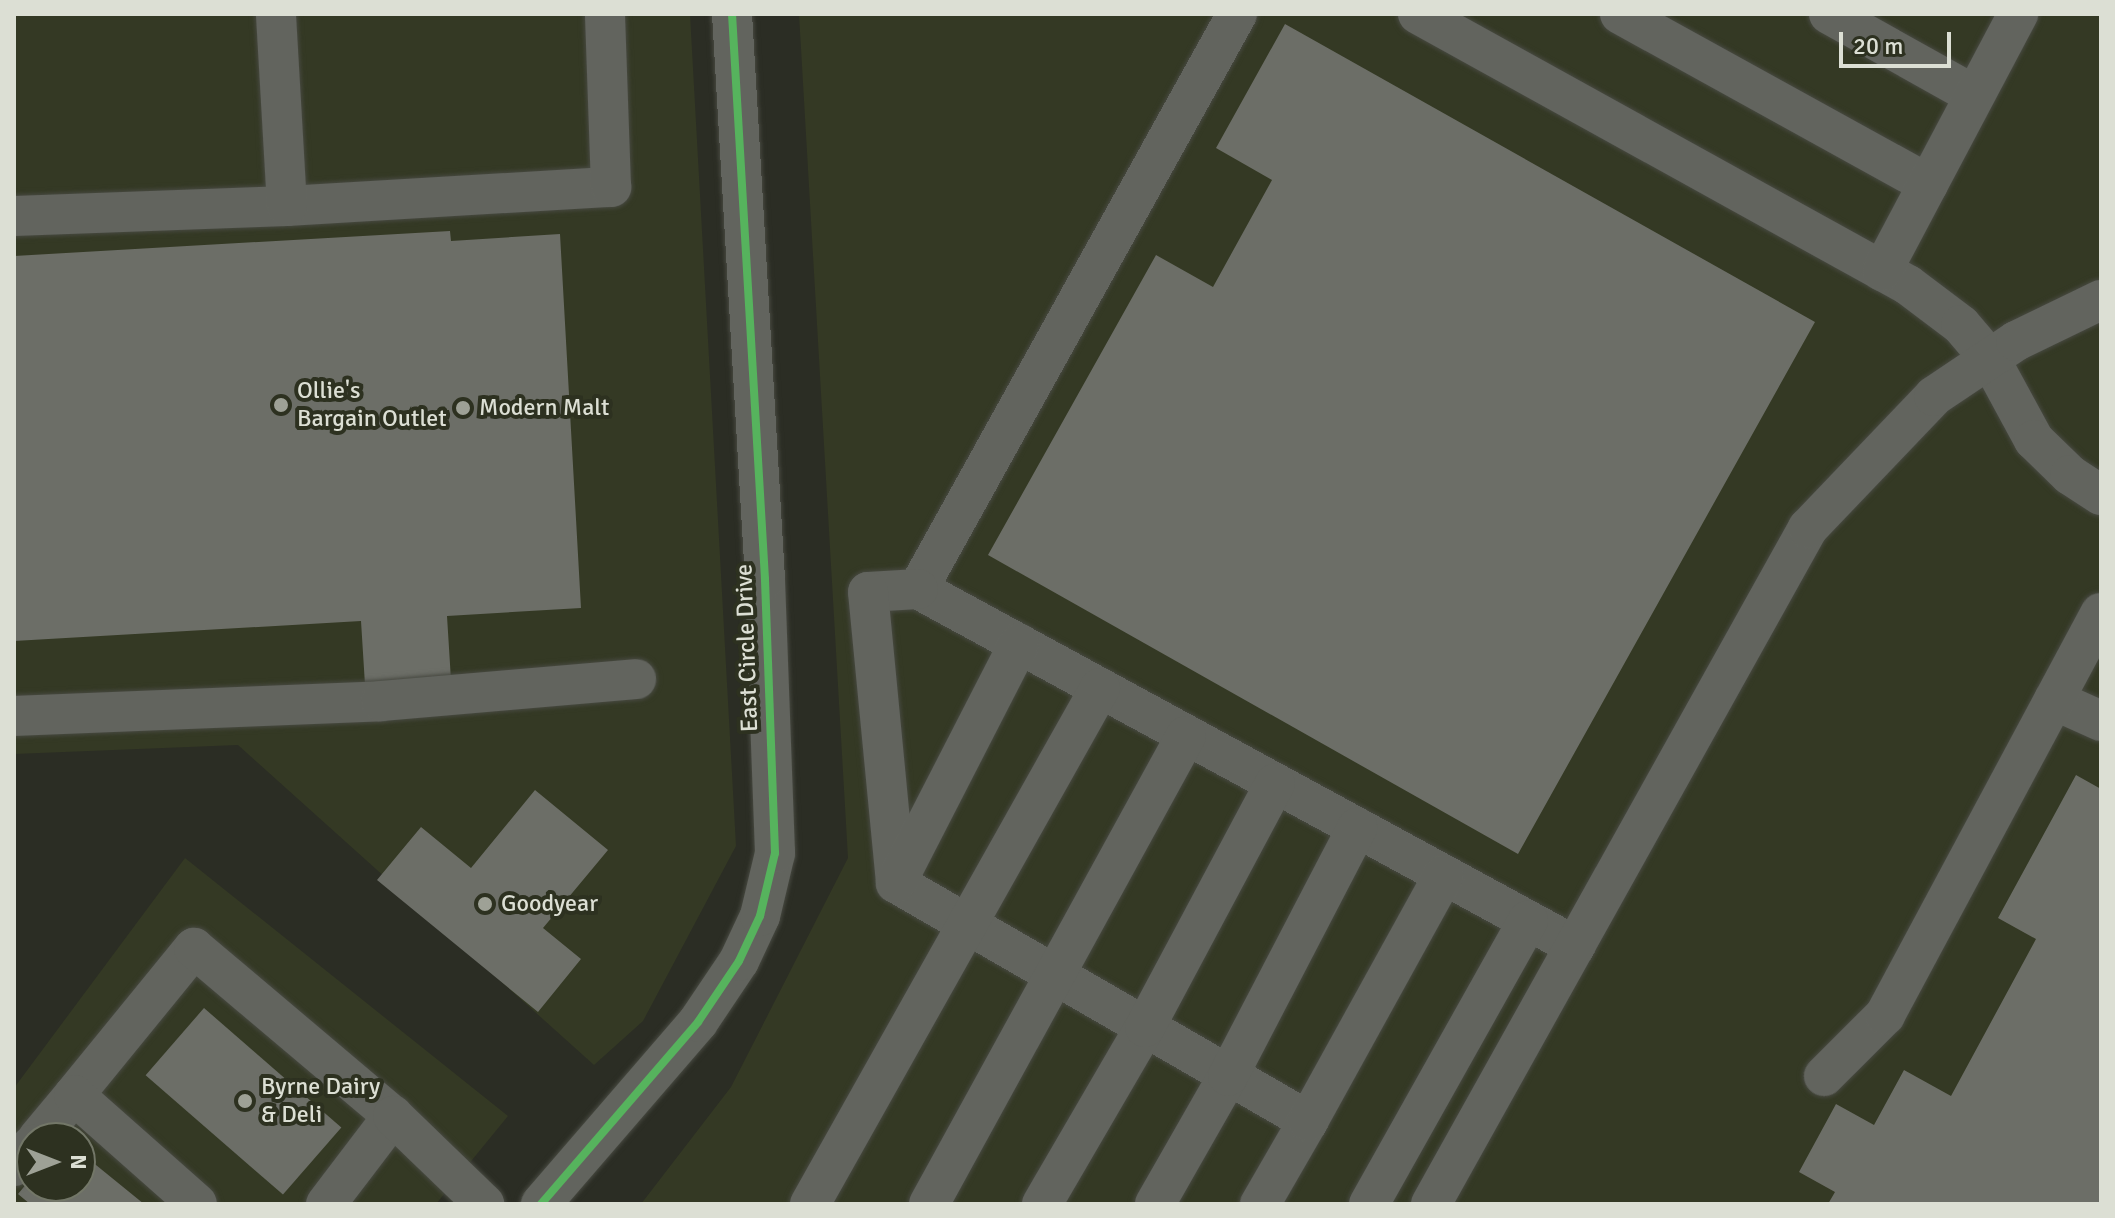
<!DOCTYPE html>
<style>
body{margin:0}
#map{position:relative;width:2115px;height:1218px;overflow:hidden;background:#2b2d24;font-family:Signika,sans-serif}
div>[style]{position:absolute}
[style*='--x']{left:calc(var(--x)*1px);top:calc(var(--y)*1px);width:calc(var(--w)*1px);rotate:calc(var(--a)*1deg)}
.built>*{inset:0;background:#343924}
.building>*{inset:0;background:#6c6e67;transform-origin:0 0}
.roads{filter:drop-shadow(0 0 2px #474941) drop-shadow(0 0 2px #474941)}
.minor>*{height:40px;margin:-20px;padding:0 20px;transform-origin:20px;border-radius:20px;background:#62645e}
.cycleway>*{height:8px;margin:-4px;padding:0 4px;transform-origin:4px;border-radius:4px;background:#56b35d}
.dots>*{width:22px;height:22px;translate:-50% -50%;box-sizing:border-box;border:4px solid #2d3120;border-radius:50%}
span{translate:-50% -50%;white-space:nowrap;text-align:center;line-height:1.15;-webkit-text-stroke:8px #2d3120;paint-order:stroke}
.poi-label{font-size:24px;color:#dcdfd4}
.left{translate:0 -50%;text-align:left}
.street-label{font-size:24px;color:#dcdfd4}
.frame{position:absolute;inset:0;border:16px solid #dcdfd4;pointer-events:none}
.north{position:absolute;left:16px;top:1122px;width:80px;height:80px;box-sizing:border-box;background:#2d3120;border:2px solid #737768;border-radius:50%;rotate:90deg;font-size:22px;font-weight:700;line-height:32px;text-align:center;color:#dcdfd4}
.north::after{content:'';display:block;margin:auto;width:28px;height:36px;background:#9ea196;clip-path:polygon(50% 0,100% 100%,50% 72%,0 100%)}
.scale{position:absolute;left:1839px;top:32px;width:112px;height:36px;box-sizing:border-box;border:4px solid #dcdfd4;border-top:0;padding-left:10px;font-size:24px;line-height:28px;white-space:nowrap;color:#dcdfd4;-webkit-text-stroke:6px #2d3120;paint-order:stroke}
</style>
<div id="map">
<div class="built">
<div style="clip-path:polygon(14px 14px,690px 14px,736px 846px,643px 1021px,594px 1065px,238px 745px,14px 754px)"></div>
<div style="clip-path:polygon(799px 14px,2101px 14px,2101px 1204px,641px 1204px,731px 1087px,848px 858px)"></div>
<div style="clip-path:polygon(evenodd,185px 858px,508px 1116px,436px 1204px,14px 1204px,14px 1088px,185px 858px,32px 1138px,80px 1138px,80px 1186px,32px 1186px,32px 1138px)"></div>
</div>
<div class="building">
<div style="clip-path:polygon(1285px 24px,1815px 322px,1518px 854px,988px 555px,1156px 255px,1213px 287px,1272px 180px,1216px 148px)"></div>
<div style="clip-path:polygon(450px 231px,451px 241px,560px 234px,581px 608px,447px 616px,451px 680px,365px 685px,361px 621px,14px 641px,14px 256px)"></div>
<div style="clip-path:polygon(2076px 775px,2101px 789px,2101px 1204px,1828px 1204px,1835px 1192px,1799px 1172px,1836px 1104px,1874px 1125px,1904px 1070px,1951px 1096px,2036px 939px,1998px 918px)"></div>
<div style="clip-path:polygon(535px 790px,608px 850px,543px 928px,581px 959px,538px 1012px,377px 880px,421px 827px,471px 868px)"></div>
<div style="left:204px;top:1008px;width:182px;height:89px;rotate:41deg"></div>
<div style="clip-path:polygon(80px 1152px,144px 1204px,30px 1204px,18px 1194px,32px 1177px,32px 1186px,80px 1186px)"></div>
</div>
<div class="roads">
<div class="minor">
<div style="--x:1237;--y:14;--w:658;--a:119.02"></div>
<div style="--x:918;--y:589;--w:748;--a:28.52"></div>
<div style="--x:1418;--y:14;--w:560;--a:28.95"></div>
<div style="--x:1908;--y:285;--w:66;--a:37"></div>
<div style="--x:1961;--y:325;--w:45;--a:49.5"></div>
<div style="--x:1990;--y:359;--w:92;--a:61.5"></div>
<div style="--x:2034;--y:440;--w:50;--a:44.2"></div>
<div style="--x:2070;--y:475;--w:37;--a:33"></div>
<div style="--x:1620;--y:14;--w:352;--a:28.9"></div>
<div style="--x:1829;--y:14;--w:166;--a:29.2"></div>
<div style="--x:287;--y:206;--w:325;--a:-3.4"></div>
<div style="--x:611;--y:187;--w:173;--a:-92"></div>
<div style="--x:14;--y:216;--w:273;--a:-2.1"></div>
<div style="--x:287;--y:206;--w:192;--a:-93.3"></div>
<div style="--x:1882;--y:271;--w:291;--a:-62.1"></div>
<div style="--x:918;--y:589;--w:50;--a:176.6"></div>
<div style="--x:868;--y:592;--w:292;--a:84.5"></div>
<div style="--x:896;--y:883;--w:476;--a:30"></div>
<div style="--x:1308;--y:1121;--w:96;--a:120"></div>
<div style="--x:2054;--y:700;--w:51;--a:24.1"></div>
<div style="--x:14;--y:716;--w:367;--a:-2.3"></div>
<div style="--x:381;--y:701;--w:256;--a:-4.9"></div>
<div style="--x:896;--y:883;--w:269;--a:-62.8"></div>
<div style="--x:1824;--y:1076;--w:86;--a:-45"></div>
<div style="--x:1885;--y:1015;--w:456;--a:-61.8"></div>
<div style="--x:74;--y:1095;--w:190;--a:-50.8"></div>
<div style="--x:194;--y:948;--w:260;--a:40.2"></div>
<div style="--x:1308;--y:1121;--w:281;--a:-61.1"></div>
<div style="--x:38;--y:1138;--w:56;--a:-50.1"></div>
<div style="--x:74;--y:1095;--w:164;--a:41.5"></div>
<div style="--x:14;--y:1166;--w:28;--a:-49"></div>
<div style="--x:326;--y:1204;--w:111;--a:-52.7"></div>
<div style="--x:393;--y:1116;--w:127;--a:44"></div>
<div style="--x:541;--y:1204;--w:240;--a:-49.2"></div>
<div style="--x:698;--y:1022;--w:73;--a:-56.1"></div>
<div style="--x:739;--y:961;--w:50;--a:-65"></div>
<div style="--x:760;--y:916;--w:65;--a:-76.6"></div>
<div style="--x:775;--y:853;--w:274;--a:-92.1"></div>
<div style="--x:765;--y:579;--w:566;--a:-93.34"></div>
<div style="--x:810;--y:1204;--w:592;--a:-60.66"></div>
<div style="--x:929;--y:1204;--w:534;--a:-61.23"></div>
<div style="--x:1042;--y:1204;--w:205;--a:-59.8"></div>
<div style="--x:1145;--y:1027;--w:276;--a:-61.9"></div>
<div style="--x:1155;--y:1204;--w:147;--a:-60.3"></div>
<div style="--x:1228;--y:1076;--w:280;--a:-62.5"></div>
<div style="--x:1369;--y:1204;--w:325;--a:-60.7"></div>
<div style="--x:1431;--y:1204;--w:774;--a:-60.85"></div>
<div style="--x:1808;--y:528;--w:182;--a:-46.3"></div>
<div style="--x:1934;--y:396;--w:99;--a:-33.9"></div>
<div style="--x:2016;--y:341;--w:94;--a:-25.8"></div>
</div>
</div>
<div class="cycleway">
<div style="--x:541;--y:1204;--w:240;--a:-49.2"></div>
<div style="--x:698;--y:1022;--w:73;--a:-56.1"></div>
<div style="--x:739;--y:961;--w:50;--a:-65"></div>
<div style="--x:760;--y:916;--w:65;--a:-76.6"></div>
<div style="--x:775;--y:853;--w:274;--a:-92.1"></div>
<div style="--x:765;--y:579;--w:566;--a:-93.34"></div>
</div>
<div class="dots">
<div style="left:281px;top:405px;background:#9ea196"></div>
<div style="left:463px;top:408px;background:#9ea196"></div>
<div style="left:485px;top:904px;background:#9ea196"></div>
<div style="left:245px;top:1101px;background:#9ea196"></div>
</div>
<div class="poi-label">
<span class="left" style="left:297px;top:405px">Ollie's<br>Bargain Outlet</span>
<span class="left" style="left:479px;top:408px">Modern Malt</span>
<span class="left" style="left:501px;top:904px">Goodyear</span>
<span class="left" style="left:261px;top:1101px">Byrne Dairy<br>&amp; Deli</span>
</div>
<div class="street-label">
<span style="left:747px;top:648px;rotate:-92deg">East Circle Drive</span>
</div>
<div class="frame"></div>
<div class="north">N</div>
<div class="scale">20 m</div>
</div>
